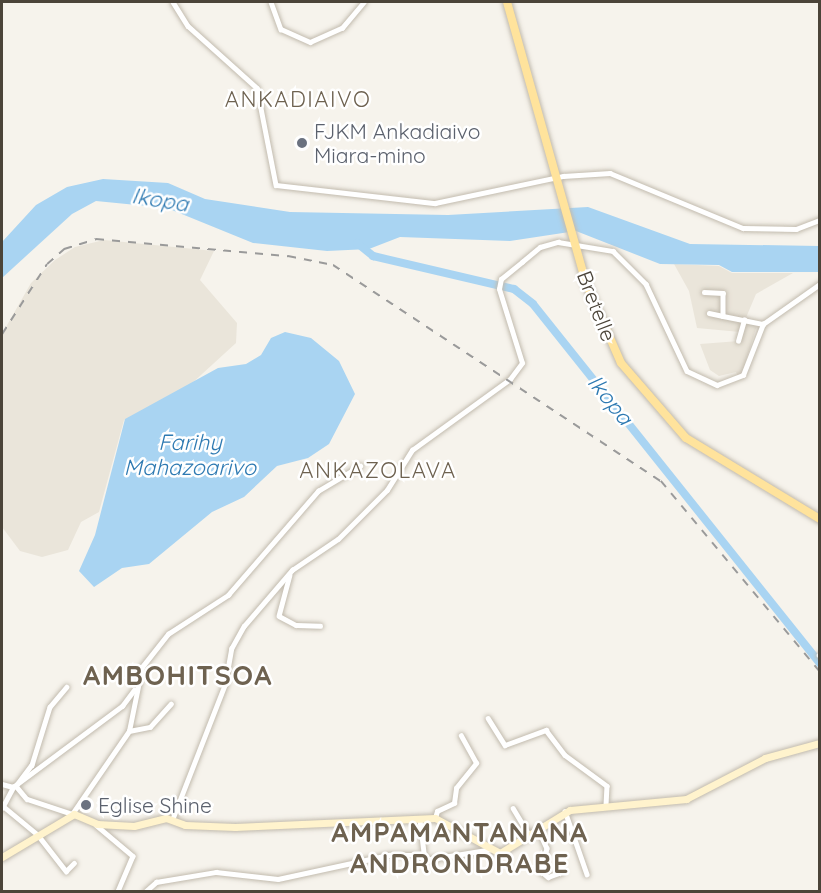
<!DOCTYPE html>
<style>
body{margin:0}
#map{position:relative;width:821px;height:893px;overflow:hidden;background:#f6f3ec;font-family:Quicksand,sans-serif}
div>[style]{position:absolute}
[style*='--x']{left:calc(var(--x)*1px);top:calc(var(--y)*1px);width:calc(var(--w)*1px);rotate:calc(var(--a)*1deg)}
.residential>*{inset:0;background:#eae5da}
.water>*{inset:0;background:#a9d4f2}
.river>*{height:8px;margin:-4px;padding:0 4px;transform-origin:4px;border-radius:4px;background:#a9d4f2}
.roads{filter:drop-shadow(0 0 2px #c2bbae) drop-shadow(0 0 2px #c2bbae)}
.street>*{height:4.5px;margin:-2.25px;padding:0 2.25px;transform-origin:2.25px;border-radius:2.25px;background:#fff}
.secondary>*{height:7px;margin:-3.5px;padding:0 3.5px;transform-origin:3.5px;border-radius:3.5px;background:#fff3cd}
.primary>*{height:8px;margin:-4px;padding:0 4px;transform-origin:4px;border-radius:4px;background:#ffe39c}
.rail>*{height:1.5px;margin-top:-0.75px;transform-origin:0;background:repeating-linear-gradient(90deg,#9a9a9a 0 8px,transparent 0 16px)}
.dots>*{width:16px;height:16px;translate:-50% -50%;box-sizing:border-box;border:3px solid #fff;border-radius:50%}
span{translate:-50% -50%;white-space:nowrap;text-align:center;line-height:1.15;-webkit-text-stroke:5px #fff;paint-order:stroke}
.worship-label{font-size:21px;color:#5b616d}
.left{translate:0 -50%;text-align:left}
.street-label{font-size:21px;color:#4b4439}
.neighbourhood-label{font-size:22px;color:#6e6250;letter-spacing:1.5px}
.water-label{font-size:22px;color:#2e7ab2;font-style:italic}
.district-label{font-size:27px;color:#6e6250;font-weight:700;letter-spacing:1.5px}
.frame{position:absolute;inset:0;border:3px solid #4b4439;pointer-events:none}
</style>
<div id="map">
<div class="residential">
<div style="clip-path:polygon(104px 240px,214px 251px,200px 280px,237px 323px,236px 343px,178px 396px,124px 420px,99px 512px,81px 522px,68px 550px,42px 557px,20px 551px,2px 527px,2px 334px,31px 283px,55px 260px,75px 247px)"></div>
<div style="clip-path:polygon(674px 264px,719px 266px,732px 273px,793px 273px,756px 294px,740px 332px,697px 328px,689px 291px)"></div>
<div style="clip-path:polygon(744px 321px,757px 325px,743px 371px,738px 377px,736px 372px,719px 376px,710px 370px,700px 344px,739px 341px)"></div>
</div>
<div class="water">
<div style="clip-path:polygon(103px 179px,168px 183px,205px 199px,290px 212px,448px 215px,588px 207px,690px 244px,819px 246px,820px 272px,732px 272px,719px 265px,660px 264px,576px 231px,510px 241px,400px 237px,369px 249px,327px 251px,253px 243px,167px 208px,96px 201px,72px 214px,2px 278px,2px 242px,36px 205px,67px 187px)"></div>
<div style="clip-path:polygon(285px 332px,311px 338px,339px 361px,355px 394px,329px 444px,308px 458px,277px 466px,244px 497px,212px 512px,149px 564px,122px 568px,94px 587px,79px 571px,95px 535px,125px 419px,218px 368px,246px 364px,261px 355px,271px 338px)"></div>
</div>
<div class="river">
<div style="--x:357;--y:243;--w:21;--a:39"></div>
<div style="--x:373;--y:256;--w:145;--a:13.2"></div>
<div style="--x:514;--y:289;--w:24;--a:38"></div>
<div style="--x:533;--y:304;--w:460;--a:51.4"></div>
</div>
<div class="roads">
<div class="street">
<div style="--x:173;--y:2;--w:28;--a:58"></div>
<div style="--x:188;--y:26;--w:93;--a:41.9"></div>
<div style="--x:257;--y:88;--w:99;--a:78.9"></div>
<div style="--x:276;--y:185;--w:160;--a:6.5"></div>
<div style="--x:435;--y:203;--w:131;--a:-11.9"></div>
<div style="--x:563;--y:176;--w:47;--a:-3.7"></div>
<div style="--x:610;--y:173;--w:144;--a:22.5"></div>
<div style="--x:743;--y:228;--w:53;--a:1.1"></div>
<div style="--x:796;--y:229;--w:26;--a:-21"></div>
<div style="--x:271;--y:2;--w:29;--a:70"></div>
<div style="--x:281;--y:29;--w:32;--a:24"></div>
<div style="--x:310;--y:42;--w:35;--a:-24"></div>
<div style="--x:342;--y:28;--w:34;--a:-50"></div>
<div style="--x:704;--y:292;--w:19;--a:3"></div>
<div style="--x:723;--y:293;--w:23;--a:90"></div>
<div style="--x:723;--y:316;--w:41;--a:11.3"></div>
<div style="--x:709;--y:313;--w:14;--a:12"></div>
<div style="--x:738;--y:341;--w:22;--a:-74"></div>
<div style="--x:290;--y:575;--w:42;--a:105"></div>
<div style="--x:279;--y:616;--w:19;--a:28"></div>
<div style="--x:296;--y:625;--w:24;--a:2"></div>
<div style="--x:819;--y:655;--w:1;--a:45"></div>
<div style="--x:67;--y:687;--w:26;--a:130"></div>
<div style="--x:50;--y:707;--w:61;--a:107.2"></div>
<div style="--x:32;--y:765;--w:26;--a:127"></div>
<div style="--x:16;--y:786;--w:17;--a:50"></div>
<div style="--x:27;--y:799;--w:47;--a:18.4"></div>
<div style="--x:72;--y:814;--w:101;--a:-55.5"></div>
<div style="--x:129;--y:731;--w:65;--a:-78.5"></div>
<div style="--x:142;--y:667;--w:42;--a:-51.8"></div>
<div style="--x:168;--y:634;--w:72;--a:-33"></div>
<div style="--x:228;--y:595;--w:138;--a:-49.1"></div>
<div style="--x:318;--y:491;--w:49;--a:-30.8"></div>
<div style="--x:488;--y:718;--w:32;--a:58"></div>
<div style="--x:505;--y:745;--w:44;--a:-20.1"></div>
<div style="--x:546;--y:730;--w:31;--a:53"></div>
<div style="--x:565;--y:755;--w:52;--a:36.4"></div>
<div style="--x:607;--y:786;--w:17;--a:93"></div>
<div style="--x:129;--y:731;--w:21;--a:-11"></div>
<div style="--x:150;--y:727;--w:31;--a:-48"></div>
<div style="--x:2;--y:784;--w:11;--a:15"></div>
<div style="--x:3;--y:806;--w:45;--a:39.6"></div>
<div style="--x:38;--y:835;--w:46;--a:52.1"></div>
<div style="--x:66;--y:871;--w:11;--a:-45"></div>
<div style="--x:2;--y:808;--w:24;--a:-62"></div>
<div style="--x:13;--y:787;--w:136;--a:-36.6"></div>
<div style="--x:122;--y:706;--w:20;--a:-53"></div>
<div style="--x:513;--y:808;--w:31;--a:59"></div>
<div style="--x:565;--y:811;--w:67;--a:70.8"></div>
<div style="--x:435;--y:818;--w:7;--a:-74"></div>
<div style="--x:437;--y:811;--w:19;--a:-25"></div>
<div style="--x:454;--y:803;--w:15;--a:-82"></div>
<div style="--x:456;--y:788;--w:32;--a:-51"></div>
<div style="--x:476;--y:763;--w:31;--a:-119"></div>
<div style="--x:172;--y:820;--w:146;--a:-68.7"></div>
<div style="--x:225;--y:684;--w:36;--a:-80"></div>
<div style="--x:231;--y:649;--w:26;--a:-61"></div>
<div style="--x:244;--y:626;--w:74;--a:-49.4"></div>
<div style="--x:292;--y:570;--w:55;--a:-34"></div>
<div style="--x:338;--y:539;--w:69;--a:-45"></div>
<div style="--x:387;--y:490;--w:47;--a:-58"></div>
<div style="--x:412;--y:450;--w:121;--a:-35.9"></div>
<div style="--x:510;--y:379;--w:20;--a:-53"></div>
<div style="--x:522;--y:363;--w:77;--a:-107.3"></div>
<div style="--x:499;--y:289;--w:10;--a:-79"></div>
<div style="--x:501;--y:279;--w:27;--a:-39"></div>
<div style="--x:522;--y:262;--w:23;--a:-40"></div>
<div style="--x:540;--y:247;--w:19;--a:-16"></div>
<div style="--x:558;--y:242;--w:56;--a:9.3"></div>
<div style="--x:613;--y:251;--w:47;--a:45"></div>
<div style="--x:646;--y:284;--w:96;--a:64.8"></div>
<div style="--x:687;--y:371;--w:33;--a:25"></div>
<div style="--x:717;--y:385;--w:28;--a:-21"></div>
<div style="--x:743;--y:375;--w:55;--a:-68.6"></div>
<div style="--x:763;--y:324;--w:70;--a:-35.1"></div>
<div style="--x:420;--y:820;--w:40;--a:82.9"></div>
<div style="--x:96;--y:825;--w:48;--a:40"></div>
<div style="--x:133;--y:856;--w:39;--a:113"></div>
<div style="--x:538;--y:829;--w:21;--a:65"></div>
<div style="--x:547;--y:848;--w:25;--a:102"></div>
<div style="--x:542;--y:872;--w:8;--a:40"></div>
<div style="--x:548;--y:877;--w:15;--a:-20"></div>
<div style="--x:145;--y:892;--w:15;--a:-42"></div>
<div style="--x:156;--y:882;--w:61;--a:-9.5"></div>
<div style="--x:216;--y:872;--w:62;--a:6.4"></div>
<div style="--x:278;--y:879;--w:114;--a:-12.2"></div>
<div style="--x:389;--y:855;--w:29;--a:0"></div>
<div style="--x:418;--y:855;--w:9;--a:36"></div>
<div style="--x:425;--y:860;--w:68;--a:-9.3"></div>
</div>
<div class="secondary">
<div style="--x:2;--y:857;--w:84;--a:-30.8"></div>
<div style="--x:74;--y:814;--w:25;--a:23"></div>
<div style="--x:97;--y:824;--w:37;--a:3"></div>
<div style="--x:134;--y:826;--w:33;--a:-14"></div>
<div style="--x:166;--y:818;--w:20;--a:20"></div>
<div style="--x:185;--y:825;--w:50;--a:2.3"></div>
<div style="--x:235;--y:827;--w:200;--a:-2.6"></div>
<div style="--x:435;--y:818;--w:74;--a:28.3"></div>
<div style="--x:500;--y:853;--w:82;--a:-31.6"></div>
<div style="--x:570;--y:810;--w:117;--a:-5.4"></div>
<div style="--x:686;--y:799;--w:89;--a:-27.4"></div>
<div style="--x:765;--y:758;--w:57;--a:-15.3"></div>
</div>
<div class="primary">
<div style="--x:507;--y:2;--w:292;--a:74.3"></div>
<div style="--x:586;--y:283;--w:87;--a:66.4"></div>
<div style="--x:621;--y:363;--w:99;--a:49.1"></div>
<div style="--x:686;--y:438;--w:157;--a:31.2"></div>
</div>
</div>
<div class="rail">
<div style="--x:2;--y:334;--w:83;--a:-57.3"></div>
<div style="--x:47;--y:264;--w:23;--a:-41"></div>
<div style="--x:64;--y:249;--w:34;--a:-17"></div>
<div style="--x:96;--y:239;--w:193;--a:5.1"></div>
<div style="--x:288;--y:256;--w:46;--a:11.3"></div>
<div style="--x:333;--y:265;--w:393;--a:33.4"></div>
<div style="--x:661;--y:481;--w:249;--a:50.2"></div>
</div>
<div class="dots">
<div style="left:302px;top:143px;background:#6b7280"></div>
<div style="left:86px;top:805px;background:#6b7280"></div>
</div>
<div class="worship-label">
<span class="left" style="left:314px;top:143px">FJKM Ankadiaivo<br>Miara-mino</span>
<span class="left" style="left:98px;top:805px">Eglise Shine</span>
</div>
<div class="street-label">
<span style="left:597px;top:306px;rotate:69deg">Bretelle</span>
</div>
<div class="neighbourhood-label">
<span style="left:298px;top:100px">ANKADIAIVO</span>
<span style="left:378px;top:471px">ANKAZOLAVA</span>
</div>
<div class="water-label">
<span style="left:160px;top:200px;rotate:9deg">Ikopa</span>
<span style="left:610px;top:400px;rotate:51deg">Ikopa</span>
<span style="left:190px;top:455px">Farihy<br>Mahazoarivo</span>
</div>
<div class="district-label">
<span style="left:178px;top:676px">AMBOHITSOA</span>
<span style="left:460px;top:848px">AMPAMANTANANA<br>ANDRONDRABE</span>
</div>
<div class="frame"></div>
</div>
